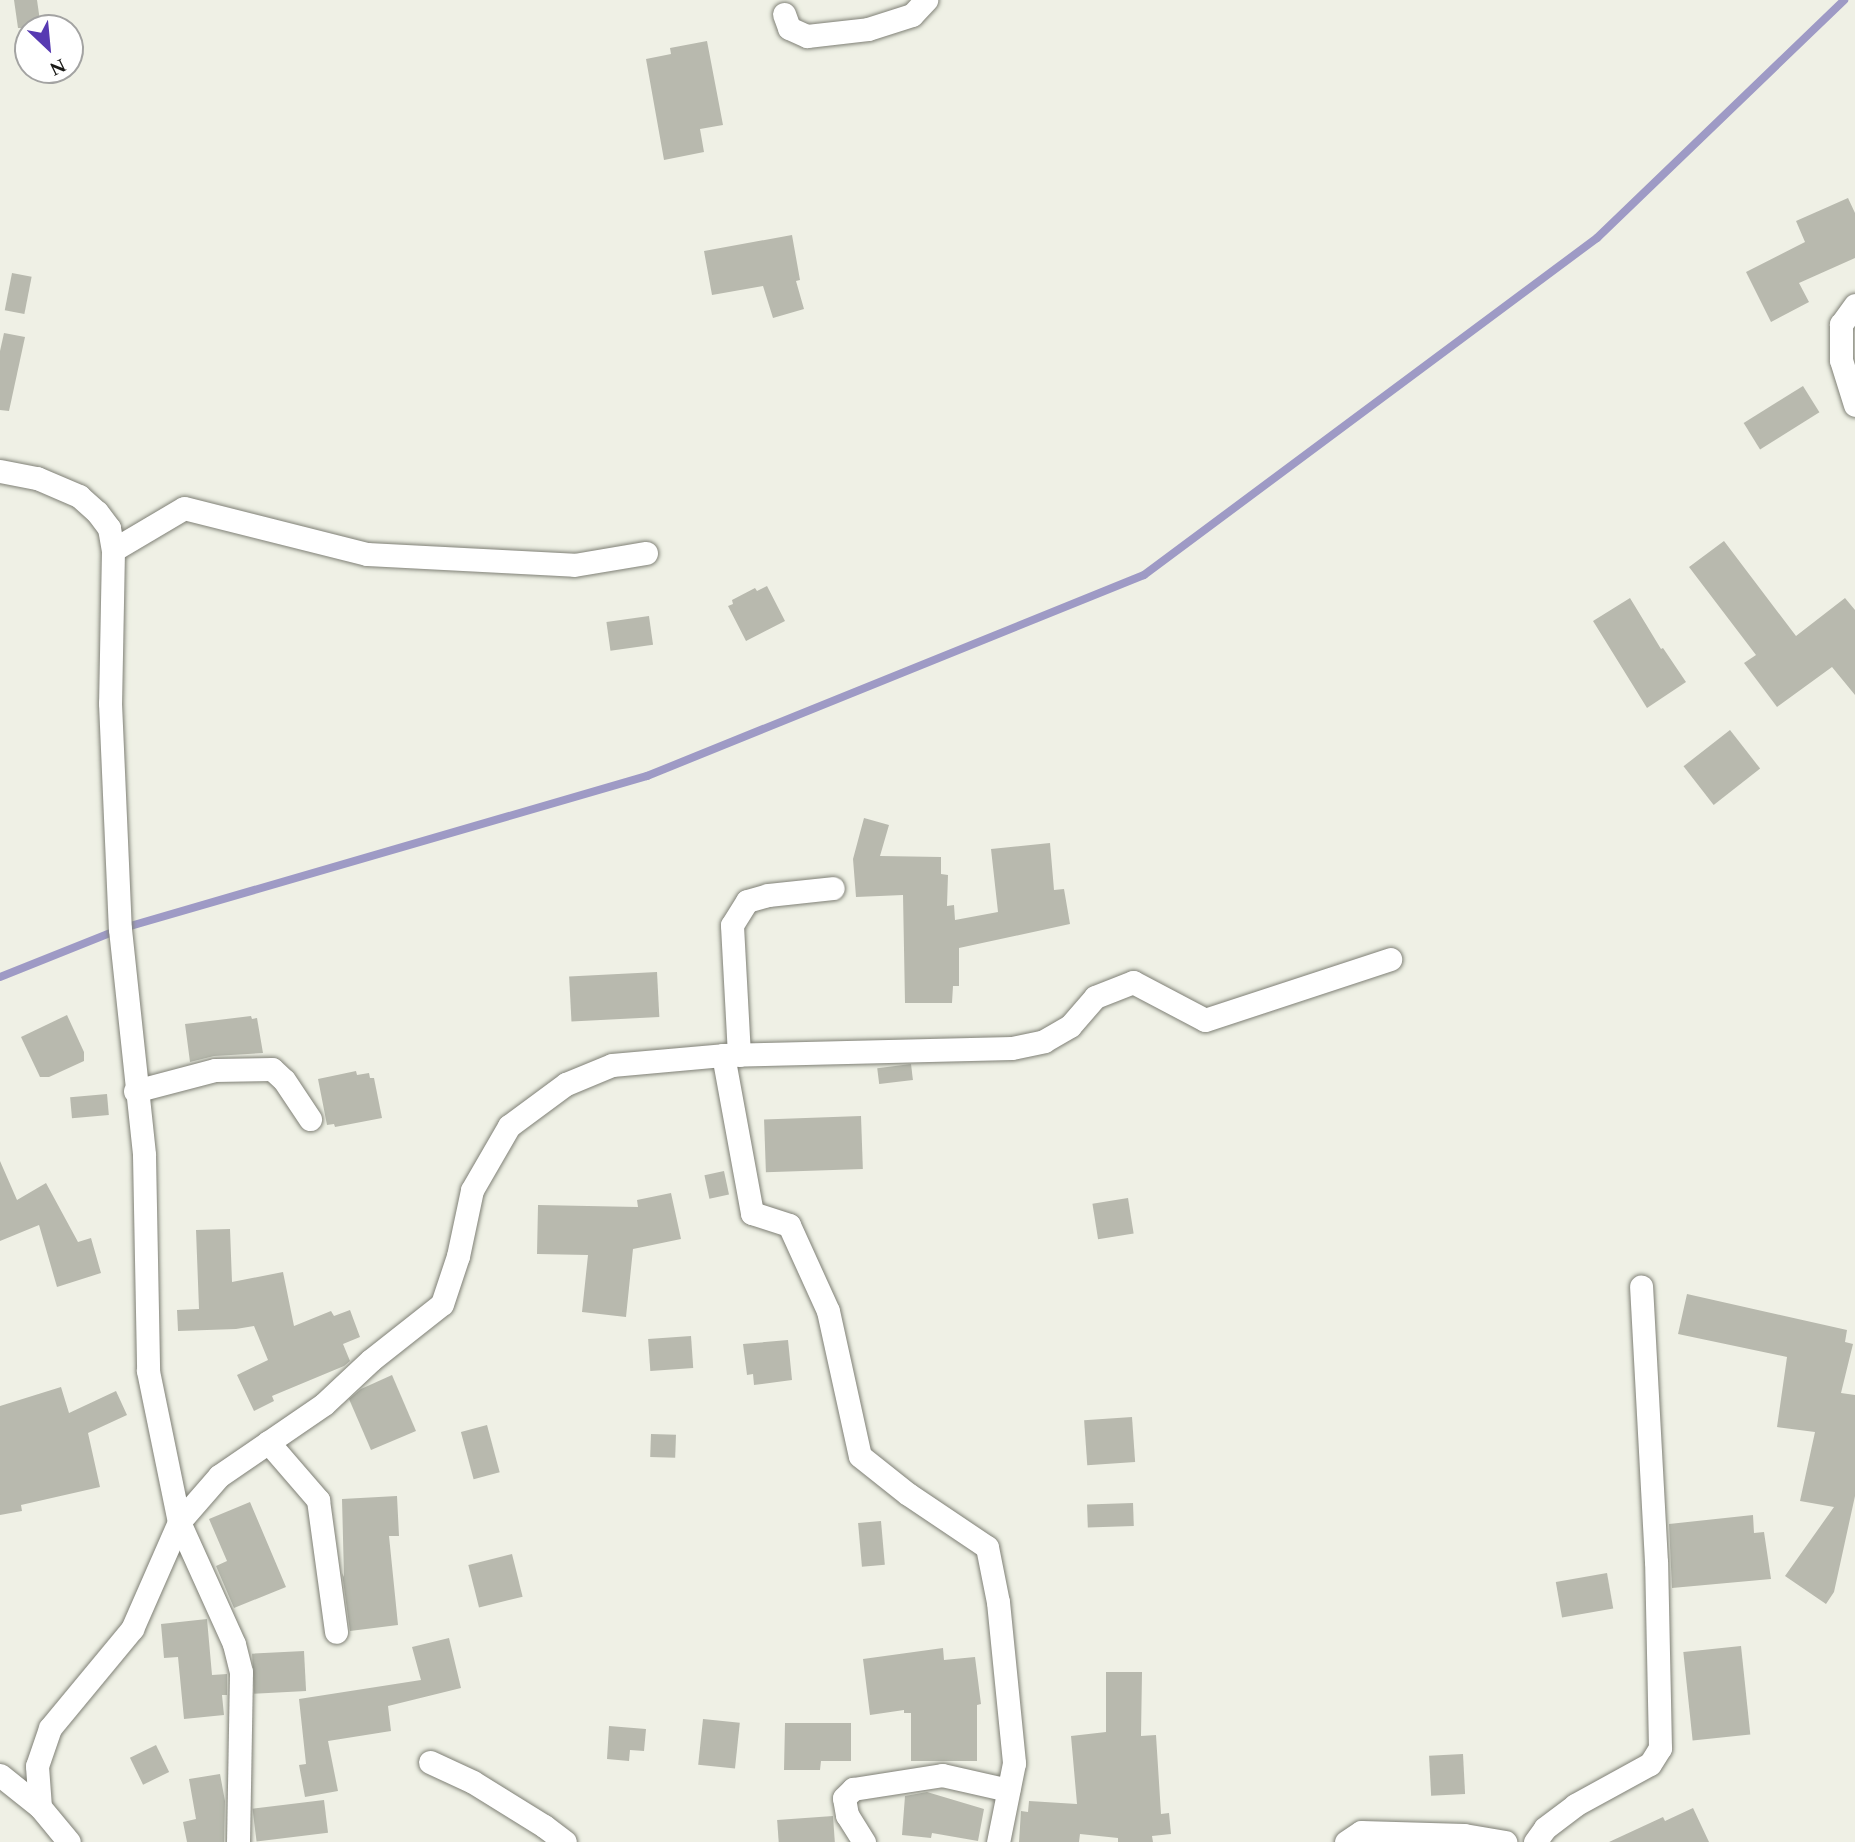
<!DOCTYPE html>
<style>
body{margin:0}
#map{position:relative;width:1855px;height:1842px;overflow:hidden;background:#eff0e5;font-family:Spectral,serif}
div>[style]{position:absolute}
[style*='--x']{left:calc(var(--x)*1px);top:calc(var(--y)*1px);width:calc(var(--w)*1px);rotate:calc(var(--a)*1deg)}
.stream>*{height:8px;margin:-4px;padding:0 4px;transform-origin:4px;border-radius:4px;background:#9e9ac5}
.building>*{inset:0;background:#b8b9ae;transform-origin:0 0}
.roads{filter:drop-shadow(0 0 2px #7f8076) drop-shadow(0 0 2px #7f8076)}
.street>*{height:23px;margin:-11.5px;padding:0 11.5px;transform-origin:11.5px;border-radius:11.5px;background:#fff}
span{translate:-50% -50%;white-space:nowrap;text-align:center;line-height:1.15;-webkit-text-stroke:6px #fff;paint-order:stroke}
.north{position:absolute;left:14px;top:14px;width:70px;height:70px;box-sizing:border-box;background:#fff;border:2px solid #a3a3a2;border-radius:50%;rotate:154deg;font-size:19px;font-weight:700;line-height:28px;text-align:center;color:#191916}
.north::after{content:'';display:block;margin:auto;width:24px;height:32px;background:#573ab2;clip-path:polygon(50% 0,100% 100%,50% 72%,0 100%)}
</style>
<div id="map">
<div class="stream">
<div style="--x:0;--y:977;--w:129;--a:-21.8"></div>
<div style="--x:120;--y:929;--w:549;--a:-16.19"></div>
<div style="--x:647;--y:776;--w:536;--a:-22.02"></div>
<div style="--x:1144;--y:575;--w:565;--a:-36.65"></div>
<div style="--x:1597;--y:238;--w:343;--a:-43.9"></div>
</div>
<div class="building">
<div style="clip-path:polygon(14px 0,37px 0,41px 28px,18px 28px)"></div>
<div style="clip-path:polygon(707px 41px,723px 125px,700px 129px,704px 152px,664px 160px,646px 59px,671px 54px,670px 48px)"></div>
<div style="clip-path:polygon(1848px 198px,1855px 213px,1855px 258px,1799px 283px,1809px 302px,1771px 322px,1746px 272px,1805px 242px,1796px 221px)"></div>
<div style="clip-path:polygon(792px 235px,800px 280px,796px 281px,804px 309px,773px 318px,763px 286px,712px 295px,704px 251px)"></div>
<div style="left:12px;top:273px;width:20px;height:38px;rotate:11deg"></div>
<div style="clip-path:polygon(4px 333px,25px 337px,9px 411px,0 410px,0 351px)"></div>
<div style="left:1803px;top:386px;width:31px;height:70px;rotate:58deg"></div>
<div style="clip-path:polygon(1724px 541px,1796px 636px,1845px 598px,1855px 610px,1855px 695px,1832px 667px,1777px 707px,1744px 663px,1756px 655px,1689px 567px)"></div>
<div style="clip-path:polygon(767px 586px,785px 621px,746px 641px,728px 606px,733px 604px,732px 600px,755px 588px,757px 591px)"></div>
<div style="clip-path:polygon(1630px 598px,1661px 649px,1663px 648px,1686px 682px,1647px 708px,1593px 621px)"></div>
<div style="left:649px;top:616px;width:29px;height:43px;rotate:82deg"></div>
<div style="left:1730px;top:730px;width:49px;height:59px;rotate:52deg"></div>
<div style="clip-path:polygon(864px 818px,889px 825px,880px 856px,941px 857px,941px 874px,948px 875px,947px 906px,954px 905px,955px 920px,998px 912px,991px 849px,1050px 843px,1054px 890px,1064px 889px,1070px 924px,959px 948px,959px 986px,953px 986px,952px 1003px,905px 1003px,903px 895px,856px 897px,853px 859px)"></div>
<div style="left:657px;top:972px;width:45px;height:88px;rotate:87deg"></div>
<div style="clip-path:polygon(67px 1015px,84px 1052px,84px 1061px,49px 1077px,40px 1077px,21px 1037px)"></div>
<div style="clip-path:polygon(251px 1016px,252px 1019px,257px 1018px,263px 1053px,214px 1056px,190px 1062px,185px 1024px)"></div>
<div style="left:911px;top:1064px;width:16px;height:34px;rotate:83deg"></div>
<div style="clip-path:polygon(356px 1071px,357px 1075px,369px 1073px,370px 1078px,374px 1078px,382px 1118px,335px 1127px,334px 1124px,327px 1125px,318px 1079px)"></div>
<div style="left:107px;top:1094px;width:21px;height:37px;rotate:85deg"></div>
<div style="left:861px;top:1116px;width:53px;height:97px;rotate:88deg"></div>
<div style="clip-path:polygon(0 1161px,17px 1200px,46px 1183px,78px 1242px,91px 1238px,101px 1273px,57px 1287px,39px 1225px,0 1241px)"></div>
<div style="left:724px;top:1171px;width:24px;height:20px;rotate:78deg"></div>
<div style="clip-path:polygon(671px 1193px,681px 1239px,633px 1249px,626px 1317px,582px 1312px,588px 1255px,537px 1254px,538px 1205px,638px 1207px,637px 1200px)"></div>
<div style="left:1128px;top:1198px;width:36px;height:36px;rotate:81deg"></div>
<div style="clip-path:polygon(230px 1229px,232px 1282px,283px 1272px,294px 1326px,331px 1311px,334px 1316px,350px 1310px,360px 1337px,343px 1344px,350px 1361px,344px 1366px,272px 1396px,274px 1401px,254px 1411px,237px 1375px,268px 1360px,254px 1326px,236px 1329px,178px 1331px,177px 1310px,199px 1309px,196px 1230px)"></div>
<div style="clip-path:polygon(1687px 1294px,1847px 1330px,1845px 1342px,1853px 1344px,1841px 1393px,1855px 1395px,1855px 1496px,1834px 1592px,1826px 1604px,1785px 1576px,1834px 1507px,1800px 1501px,1815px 1432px,1777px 1427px,1787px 1357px,1678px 1334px)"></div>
<div style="left:691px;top:1336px;width:32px;height:43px;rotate:86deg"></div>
<div style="clip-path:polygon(788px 1340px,792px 1380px,754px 1385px,753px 1374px,747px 1375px,743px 1344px)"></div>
<div style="clip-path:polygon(392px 1375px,416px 1431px,371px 1450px,349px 1399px,361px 1389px)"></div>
<div style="clip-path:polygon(61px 1387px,69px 1413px,116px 1391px,127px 1415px,88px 1433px,100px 1487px,21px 1505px,22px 1511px,0 1515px,0 1406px)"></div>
<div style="left:1132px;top:1417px;width:45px;height:48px;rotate:86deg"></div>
<div style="left:487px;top:1425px;width:49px;height:27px;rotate:75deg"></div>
<div style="left:651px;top:1434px;width:25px;height:23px;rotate:2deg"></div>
<div style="clip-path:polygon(397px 1496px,399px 1536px,389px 1536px,398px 1625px,350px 1631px,342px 1573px,344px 1577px,342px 1499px)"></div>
<div style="clip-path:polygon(250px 1502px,286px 1587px,234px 1608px,216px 1566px,227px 1561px,209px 1519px)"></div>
<div style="left:1133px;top:1503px;width:23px;height:46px;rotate:88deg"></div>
<div style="clip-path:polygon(1753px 1515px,1754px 1533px,1764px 1532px,1771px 1579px,1672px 1588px,1669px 1524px)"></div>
<div style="left:881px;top:1521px;width:44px;height:23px;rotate:85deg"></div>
<div style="left:512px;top:1554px;width:44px;height:45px;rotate:76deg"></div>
<div style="left:1607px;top:1573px;width:36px;height:52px;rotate:80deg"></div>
<div style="clip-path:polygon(207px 1619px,212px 1675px,227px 1674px,227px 1695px,222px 1695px,224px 1715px,184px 1719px,178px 1657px,164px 1658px,161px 1624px)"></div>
<div style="clip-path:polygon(449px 1638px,461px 1688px,388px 1706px,391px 1731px,328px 1741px,338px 1791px,305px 1797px,299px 1765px,306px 1764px,299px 1699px,421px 1680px,412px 1647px)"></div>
<div style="left:1741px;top:1646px;width:89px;height:58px;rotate:84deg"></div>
<div style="clip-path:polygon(943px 1648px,944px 1660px,975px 1657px,981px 1704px,977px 1705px,977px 1761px,911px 1761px,911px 1713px,904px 1713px,904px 1710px,870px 1715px,863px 1659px)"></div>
<div style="left:304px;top:1651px;width:40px;height:52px;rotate:87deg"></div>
<div style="clip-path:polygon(1106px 1672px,1142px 1672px,1141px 1736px,1156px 1735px,1161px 1814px,1169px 1813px,1171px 1834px,1152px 1836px,1153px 1842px,1118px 1842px,1118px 1838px,1080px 1834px,1079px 1842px,1019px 1842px,1021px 1811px,1028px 1812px,1029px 1801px,1077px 1804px,1071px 1736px,1106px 1732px)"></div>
<div style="left:703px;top:1719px;width:37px;height:46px;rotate:6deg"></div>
<div style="clip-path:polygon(785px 1723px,851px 1723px,851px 1761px,821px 1761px,820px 1770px,784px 1770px)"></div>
<div style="clip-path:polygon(609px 1726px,646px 1729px,644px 1751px,630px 1750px,629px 1761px,607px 1759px)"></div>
<div style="left:156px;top:1745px;width:30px;height:29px;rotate:64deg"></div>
<div style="left:1463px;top:1754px;width:40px;height:34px;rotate:87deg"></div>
<div style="clip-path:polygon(220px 1774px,225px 1801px,224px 1842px,187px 1842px,183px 1822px,196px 1819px,189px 1779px)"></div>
<div style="clip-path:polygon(927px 1792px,984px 1809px,978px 1841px,932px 1833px,931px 1838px,902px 1835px,905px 1796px)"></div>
<div style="left:324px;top:1800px;width:33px;height:72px;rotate:83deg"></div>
<div style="clip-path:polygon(1693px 1808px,1709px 1842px,1609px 1842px,1663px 1817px,1665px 1821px)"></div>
<div style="left:833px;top:1816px;width:26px;height:56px;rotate:86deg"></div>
</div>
<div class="roads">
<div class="street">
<div style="--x:784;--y:14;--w:15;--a:70"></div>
<div style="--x:789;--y:28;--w:20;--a:24"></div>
<div style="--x:807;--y:36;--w:61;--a:-6.5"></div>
<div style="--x:868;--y:29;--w:46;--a:-17.7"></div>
<div style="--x:912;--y:15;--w:21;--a:-47"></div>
<div style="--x:1855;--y:305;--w:24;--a:126"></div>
<div style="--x:1841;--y:324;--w:36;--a:90"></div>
<div style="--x:1841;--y:360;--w:47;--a:72.7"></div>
<div style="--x:0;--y:471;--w:38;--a:11"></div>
<div style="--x:37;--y:478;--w:46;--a:23.2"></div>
<div style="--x:79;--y:496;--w:24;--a:42"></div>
<div style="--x:97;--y:512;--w:20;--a:53"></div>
<div style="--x:109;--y:528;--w:22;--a:80"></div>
<div style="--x:113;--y:550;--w:153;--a:91.1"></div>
<div style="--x:110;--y:703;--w:226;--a:87.5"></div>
<div style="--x:120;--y:929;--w:227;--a:83.9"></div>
<div style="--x:144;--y:1155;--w:216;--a:88.9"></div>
<div style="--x:148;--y:1371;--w:154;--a:78.4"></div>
<div style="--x:179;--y:1522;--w:134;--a:65.7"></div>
<div style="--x:234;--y:1644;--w:29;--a:76"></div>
<div style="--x:241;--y:1672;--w:170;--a:91"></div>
<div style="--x:113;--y:550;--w:82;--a:-30.6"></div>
<div style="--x:184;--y:508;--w:189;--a:14.1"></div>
<div style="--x:367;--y:554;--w:207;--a:3"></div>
<div style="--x:574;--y:565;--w:73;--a:-9.5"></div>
<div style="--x:723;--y:1055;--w:161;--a:79.6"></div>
<div style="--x:752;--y:1213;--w:39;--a:18"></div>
<div style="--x:789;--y:1225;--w:94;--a:65.6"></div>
<div style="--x:828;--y:1311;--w:148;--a:77.6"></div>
<div style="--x:860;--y:1456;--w:61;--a:38.4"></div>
<div style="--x:908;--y:1494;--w:95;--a:33.9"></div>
<div style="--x:987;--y:1547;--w:56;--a:78.7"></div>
<div style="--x:998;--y:1602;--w:162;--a:84.3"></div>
<div style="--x:1014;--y:1763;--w:81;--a:101.4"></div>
<div style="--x:739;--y:1055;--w:130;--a:-93.1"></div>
<div style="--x:732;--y:925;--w:28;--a:-58"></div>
<div style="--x:747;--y:901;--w:22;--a:-16"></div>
<div style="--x:768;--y:895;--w:65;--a:-6.1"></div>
<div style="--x:135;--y:1091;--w:83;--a:-14.7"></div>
<div style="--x:215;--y:1070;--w:57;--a:-1"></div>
<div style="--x:272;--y:1069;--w:16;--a:43"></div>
<div style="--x:284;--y:1080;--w:47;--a:56.3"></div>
<div style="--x:268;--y:1442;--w:77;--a:49.2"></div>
<div style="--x:318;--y:1500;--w:133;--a:82.2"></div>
<div style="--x:430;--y:1762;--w:47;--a:24.9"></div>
<div style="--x:473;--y:1782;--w:84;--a:31.8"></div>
<div style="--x:544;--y:1826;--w:26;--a:37"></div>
<div style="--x:0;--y:1775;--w:51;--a:38.7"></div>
<div style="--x:40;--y:1807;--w:45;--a:50.4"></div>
<div style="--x:40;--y:1807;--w:41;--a:-94.2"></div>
<div style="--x:37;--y:1766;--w:40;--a:-71.1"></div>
<div style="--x:50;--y:1728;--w:129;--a:-50.4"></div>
<div style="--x:132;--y:1629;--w:117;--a:-66.3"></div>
<div style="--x:179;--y:1522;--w:61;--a:-49"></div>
<div style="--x:219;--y:1476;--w:127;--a:-34.4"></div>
<div style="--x:324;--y:1404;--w:64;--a:-43.1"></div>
<div style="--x:371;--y:1360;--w:90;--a:-38.3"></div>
<div style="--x:442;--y:1304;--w:51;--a:-71.6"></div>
<div style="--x:458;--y:1256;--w:67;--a:-78"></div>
<div style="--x:472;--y:1190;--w:74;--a:-60"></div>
<div style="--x:509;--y:1126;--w:71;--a:-36.4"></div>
<div style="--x:566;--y:1084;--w:50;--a:-22.4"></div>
<div style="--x:612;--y:1065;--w:111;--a:-5.1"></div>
<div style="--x:723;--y:1055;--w:289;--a:-1.4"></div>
<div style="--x:1012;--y:1048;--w:33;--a:-12"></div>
<div style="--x:1044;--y:1041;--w:30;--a:-30"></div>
<div style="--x:1070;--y:1026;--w:38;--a:-49"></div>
<div style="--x:1095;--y:997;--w:41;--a:-21.5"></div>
<div style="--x:1133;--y:982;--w:81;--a:27.8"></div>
<div style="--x:1205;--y:1020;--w:195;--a:-18.2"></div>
<div style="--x:864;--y:1842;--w:32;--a:-122"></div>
<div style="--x:847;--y:1815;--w:17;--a:-100"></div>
<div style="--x:844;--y:1798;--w:13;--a:-45"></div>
<div style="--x:853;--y:1789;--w:90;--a:-8.9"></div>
<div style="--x:942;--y:1775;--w:68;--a:12.8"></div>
<div style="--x:1346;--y:1842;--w:18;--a:-34"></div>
<div style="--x:1361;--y:1832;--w:103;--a:1.7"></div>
<div style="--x:1464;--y:1835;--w:42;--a:9.7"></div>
<div style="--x:1535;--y:1842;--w:17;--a:-54"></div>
<div style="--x:1545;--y:1828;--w:38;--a:-37"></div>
<div style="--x:1575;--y:1805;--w:85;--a:-28.7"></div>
<div style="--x:1650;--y:1764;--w:19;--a:-58"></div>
<div style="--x:1660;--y:1748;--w:186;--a:-91.2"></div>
<div style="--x:1656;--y:1562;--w:276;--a:-93.1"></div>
</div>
</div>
<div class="north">N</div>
</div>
